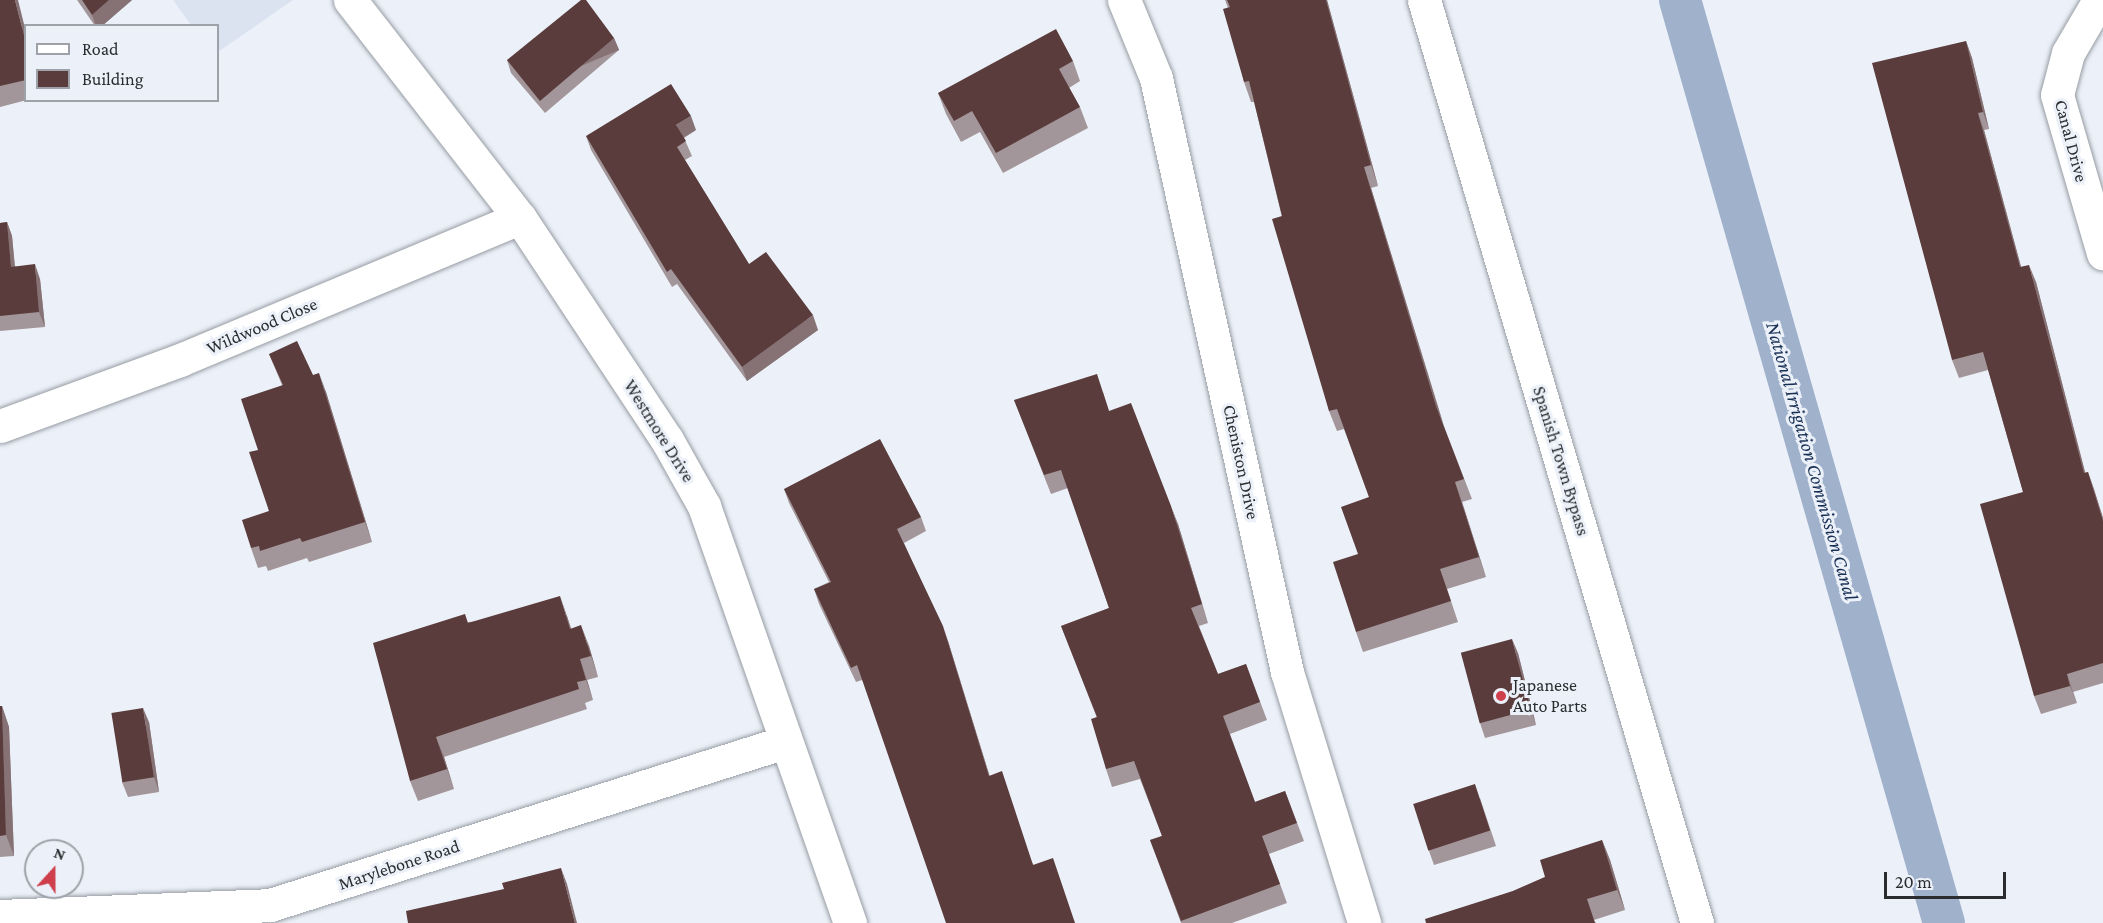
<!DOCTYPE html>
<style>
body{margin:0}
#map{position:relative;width:2103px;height:923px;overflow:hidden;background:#ecf1f9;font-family:"Crimson Pro",serif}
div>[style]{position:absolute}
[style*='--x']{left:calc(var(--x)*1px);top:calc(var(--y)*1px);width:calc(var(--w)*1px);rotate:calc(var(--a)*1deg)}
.built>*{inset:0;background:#dbe3f1}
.canal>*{height:42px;margin:-21px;padding:0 21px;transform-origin:21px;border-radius:21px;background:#a0b1cb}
.roads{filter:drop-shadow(0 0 2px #979ca3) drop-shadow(0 0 2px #979ca3)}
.street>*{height:33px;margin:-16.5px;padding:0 16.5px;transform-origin:16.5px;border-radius:16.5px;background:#fff}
.primary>*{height:33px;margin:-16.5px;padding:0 16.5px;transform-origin:16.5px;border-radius:16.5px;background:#fff}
.wall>*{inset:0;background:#a3969a}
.shaded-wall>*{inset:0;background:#867275;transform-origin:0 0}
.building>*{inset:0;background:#5a3c3c;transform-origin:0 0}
.dots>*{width:16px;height:16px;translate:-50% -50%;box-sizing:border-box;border:3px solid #ecf1f9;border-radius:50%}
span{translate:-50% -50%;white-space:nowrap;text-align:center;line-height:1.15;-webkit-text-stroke:6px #ecf1f9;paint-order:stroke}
.street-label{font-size:18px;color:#2a2c2f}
.poi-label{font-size:18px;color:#2a2c2f}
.left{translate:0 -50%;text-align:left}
.water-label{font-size:20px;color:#182f54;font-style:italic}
.legend{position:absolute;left:24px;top:24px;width:195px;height:78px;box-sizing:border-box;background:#ecf1f9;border:2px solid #9ea2a8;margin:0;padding:8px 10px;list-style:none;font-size:18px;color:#2a2c2f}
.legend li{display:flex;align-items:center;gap:12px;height:30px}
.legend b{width:30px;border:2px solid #9ea2a8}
.north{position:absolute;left:24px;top:839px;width:60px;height:60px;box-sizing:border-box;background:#ecf1f9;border:2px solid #9ea2a8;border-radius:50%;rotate:21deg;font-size:16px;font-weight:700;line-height:24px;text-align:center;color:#2a2c2f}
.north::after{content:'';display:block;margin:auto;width:21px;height:27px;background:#ce3e4b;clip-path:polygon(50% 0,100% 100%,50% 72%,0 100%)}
.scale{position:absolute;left:1884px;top:872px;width:122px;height:27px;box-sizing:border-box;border:3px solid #2a2c2f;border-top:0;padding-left:8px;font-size:18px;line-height:21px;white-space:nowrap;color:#2a2c2f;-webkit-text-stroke:4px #ecf1f9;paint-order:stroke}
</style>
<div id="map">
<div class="built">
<div style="clip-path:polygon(173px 0,293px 0,218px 52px,218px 26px,191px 25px)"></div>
</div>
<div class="canal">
<div style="--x:1680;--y:0;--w:960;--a:74.04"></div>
</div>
<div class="roads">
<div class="street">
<div style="--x:350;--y:0;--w:276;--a:52.1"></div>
<div style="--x:520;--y:218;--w:266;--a:56.5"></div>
<div style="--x:667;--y:440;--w:76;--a:60.7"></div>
<div style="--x:704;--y:506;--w:442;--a:70.7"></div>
<div style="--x:1124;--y:0;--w:84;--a:67.7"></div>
<div style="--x:1156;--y:78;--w:608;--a:77.56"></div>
<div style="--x:1287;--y:672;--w:263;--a:72.9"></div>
<div style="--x:2099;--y:0;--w:61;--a:120.3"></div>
<div style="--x:2068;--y:53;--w:43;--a:104.7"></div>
<div style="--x:2057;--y:95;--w:165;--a:73.8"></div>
<div style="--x:0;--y:426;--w:192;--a:-20.1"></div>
<div style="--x:180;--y:360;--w:368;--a:-22.7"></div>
<div style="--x:0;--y:916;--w:270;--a:-2.3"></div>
<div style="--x:270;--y:905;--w:540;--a:-17.56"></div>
</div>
<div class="primary">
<div style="--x:1424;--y:0;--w:963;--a:73.52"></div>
</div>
</div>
<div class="wall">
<div style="clip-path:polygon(0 0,26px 32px,26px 100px,27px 100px,0 107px)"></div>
<div style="clip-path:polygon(77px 0,132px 0,102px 26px,95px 26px)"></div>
<div style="clip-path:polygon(1225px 0,1327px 0,1378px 186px,1371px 188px,1442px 421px,1472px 499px,1462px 502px,1486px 577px,1447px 589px,1458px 622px,1363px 652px,1356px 632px,1358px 554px,1369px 497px,1344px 429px,1337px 431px,1329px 411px,1254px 102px,1251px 102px,1244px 82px,1228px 8px)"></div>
<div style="clip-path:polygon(614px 38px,619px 50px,545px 113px,511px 73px,507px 60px)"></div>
<div style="clip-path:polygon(1966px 41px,1972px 58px,1989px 129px,1984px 130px,2021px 267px,2036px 282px,2085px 473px,2088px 472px,2103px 518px,2103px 683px,2073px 692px,2077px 703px,2041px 714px,2034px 696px,2023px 492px,1988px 370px,1959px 378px,1952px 360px)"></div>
<div style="clip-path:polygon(1073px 61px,1080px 81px,1069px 88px,1080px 107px,1088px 128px,1003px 173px,980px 132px,961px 142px,946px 114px,938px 93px)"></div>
<div style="clip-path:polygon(696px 130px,684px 138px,692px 156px,685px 160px,749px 264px,818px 330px,747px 381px,677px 284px,672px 287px,591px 150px,586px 136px)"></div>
<div style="clip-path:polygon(7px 222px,12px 236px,15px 266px,40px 279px,45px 327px,0 331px,0 223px)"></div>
<div style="clip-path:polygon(269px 354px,313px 375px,326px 392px,372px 542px,309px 562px,307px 558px,268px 571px,266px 566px,258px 568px,251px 548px,269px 511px,258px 450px,282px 385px)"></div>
<div style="clip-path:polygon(1103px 392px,1109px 411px,1178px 524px,1208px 623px,1199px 626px,1218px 674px,1246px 664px,1267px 720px,1230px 734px,1255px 802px,1285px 791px,1304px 841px,1269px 854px,1287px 903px,1232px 923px,1181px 923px,1150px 840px,1162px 836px,1140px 779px,1112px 787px,1106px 769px,1097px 718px,1061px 626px,1109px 608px,1068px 488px,1051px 494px,1014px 400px)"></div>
<div style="clip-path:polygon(784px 489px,921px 517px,926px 531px,904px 543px,948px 641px,989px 775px,1033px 864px,1076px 923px,862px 680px,856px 682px,819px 604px,814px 589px,829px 582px,789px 503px)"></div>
<div style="clip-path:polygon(567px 616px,571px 628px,589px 646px,598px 677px,587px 680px,593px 700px,585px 703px,587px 709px,444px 757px,454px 789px,418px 801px,410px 781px,468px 622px)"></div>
<div style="clip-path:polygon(1518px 653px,1536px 725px,1485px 738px,1480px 723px)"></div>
<div style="clip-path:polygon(0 706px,2px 706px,9px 727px,14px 856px,0 857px)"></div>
<div style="clip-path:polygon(149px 722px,159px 792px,128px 797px,122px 782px)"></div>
<div style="clip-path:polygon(1480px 798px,1496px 846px,1434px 865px,1429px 851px)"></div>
<div style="clip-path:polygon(1602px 840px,1610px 860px,1625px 910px,1594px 920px,1596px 923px,1426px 923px,1513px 891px,1545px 877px)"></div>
</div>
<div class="shaded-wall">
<div style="clip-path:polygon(15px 0,18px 0,26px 32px,26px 43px)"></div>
<div style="clip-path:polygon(109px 0,132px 0,102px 26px,96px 26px,92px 15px)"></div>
<div style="clip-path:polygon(1326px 0,1327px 0,1378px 186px,1371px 165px)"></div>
<div style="left:614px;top:38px;width:13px;height:97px;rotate:67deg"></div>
<div style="clip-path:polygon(1966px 41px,1972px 58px,1989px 129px,1983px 112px)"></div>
<div style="clip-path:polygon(1978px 113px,1984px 130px,2026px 285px,2020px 267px)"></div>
<div style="clip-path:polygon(691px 116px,696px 130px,681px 139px,676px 125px)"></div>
<div style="clip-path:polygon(1364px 167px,1371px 188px,1444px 426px,1436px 406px)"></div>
<div style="clip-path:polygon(7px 222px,12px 236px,16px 281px,11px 267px)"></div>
<div style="clip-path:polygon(35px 264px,40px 279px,45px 327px,39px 312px)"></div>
<div style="clip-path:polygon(2029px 265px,2036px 282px,2090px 491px,2084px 473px)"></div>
<div style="clip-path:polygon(813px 315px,818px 330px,747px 381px,742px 367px)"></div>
<div style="clip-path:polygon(319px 373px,326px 392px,372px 542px,365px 522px)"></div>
<div style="clip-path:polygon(2088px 472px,2094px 489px,2103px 518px,2103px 521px)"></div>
<div style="clip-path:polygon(1455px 482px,1462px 502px,1486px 577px,1479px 557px)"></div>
<div style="clip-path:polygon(1171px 506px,1178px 524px,1208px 623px,1202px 604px)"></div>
<div style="clip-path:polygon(560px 596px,567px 616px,577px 649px,570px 629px)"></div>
<div style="clip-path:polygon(581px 625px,589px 646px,598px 677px,591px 656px)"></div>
<div style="clip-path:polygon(943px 626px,948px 641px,994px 790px,989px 776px)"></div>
<div style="clip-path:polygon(1512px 639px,1518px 653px,1536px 725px,1531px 710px)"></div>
<div style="clip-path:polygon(580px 659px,587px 680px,593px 700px,586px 680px)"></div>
<div style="clip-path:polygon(2067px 674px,2073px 692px,2077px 703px,2070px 686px)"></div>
<div style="clip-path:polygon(2px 706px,9px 727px,14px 856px,6px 835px)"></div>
<div style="clip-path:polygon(143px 708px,149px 722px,159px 792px,154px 777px)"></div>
<div style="clip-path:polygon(436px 737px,444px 757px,454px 789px,447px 769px)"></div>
<div style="clip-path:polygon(1602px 840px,1610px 860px,1625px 910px,1617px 890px)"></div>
<div style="clip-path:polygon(561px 868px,567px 884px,577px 923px,575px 923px)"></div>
</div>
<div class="building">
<div style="clip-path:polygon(0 0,15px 0,26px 43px,26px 80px,0 86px)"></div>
<div style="clip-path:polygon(82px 0,109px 0,92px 15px)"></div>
<div style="clip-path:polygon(581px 0,586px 0,614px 38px,540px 101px,507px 60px)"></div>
<div style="clip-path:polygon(1227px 0,1326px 0,1371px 165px,1364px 167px,1436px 406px,1464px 479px,1455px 482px,1479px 557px,1440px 569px,1451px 601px,1356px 632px,1333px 562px,1358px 554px,1341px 507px,1369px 497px,1337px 409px,1329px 411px,1272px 219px,1282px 216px,1249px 81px,1244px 82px,1223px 9px,1230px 7px)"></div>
<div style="clip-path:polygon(1056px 29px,1073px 61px,1059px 69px,1080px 107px,996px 153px,972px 111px,954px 121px,938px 93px)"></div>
<div style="clip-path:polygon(1966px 41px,1983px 112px,1978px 113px,2020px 267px,2029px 265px,2084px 473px,2088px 472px,2103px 521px,2103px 663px,2067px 674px,2070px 686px,2034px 696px,1980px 504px,2023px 492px,1983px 352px,1952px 360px,1872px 63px)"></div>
<div style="clip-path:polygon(671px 84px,691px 116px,676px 125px,686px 141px,677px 147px,749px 264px,766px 252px,813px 315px,742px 367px,671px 269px,667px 272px,586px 136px)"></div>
<div style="clip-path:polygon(7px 222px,11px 267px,35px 264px,39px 312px,0 316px,0 223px)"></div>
<div style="clip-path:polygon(297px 341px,313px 375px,319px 373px,365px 522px,302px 542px,300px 538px,260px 551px,259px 546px,251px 548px,242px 520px,269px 511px,249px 452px,258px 450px,241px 399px,283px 385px,269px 354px)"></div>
<div style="clip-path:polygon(1097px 374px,1109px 411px,1131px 403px,1171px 506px,1202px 604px,1191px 608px,1218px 674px,1246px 664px,1260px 702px,1223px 716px,1255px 802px,1285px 791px,1297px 823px,1262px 836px,1280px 884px,1181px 921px,1150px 840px,1162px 836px,1134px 761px,1106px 769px,1091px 719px,1097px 717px,1061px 626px,1109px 608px,1061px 470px,1044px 475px,1014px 400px)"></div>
<div style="clip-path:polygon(880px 439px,921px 517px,897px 529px,943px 626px,989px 776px,1002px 771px,1033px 865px,1053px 858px,1075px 923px,946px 923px,857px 665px,851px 668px,814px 589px,831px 582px,784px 489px)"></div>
<div style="clip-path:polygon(560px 596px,570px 629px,581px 625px,591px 656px,580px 659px,586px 680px,577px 682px,579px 689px,436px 737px,447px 769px,410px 781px,373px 643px,465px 614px,468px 623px)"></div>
<div style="left:1512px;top:639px;width:73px;height:53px;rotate:75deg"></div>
<div style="clip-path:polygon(0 706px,2px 706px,6px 835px,0 836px)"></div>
<div style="left:143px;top:708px;width:70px;height:32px;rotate:81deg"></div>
<div style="left:1475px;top:784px;width:49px;height:65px;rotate:72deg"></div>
<div style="clip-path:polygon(1602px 840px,1617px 890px,1587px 899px,1595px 923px,1426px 923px,1425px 919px,1513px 891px,1545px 877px,1540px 860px)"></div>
<div style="clip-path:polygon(561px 868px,575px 923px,408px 923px,406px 911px,504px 889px,502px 883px)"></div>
</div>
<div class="dots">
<div style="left:1501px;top:696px;background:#ce3e4b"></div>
</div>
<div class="street-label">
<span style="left:2071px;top:141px;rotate:75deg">Canal Drive</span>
<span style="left:262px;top:326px;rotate:-23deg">Wildwood Close</span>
<span style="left:659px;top:431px;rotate:58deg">Westmore Drive</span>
<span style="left:1561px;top:461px;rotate:73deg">Spanish Town Bypass</span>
<span style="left:1241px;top:462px;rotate:78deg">Cheniston Drive</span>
<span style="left:399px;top:865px;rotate:-18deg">Marylebone Road</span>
</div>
<div class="poi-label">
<span class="left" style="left:1513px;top:696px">Japanese<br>Auto Parts</span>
</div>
<div class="water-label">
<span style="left:1812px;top:461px;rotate:74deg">National Irrigation Commission Canal</span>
</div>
<ul class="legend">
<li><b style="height:8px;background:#fff"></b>Road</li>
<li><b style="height:16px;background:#5a3c3c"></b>Building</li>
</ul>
<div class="north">N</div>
<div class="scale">20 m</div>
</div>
